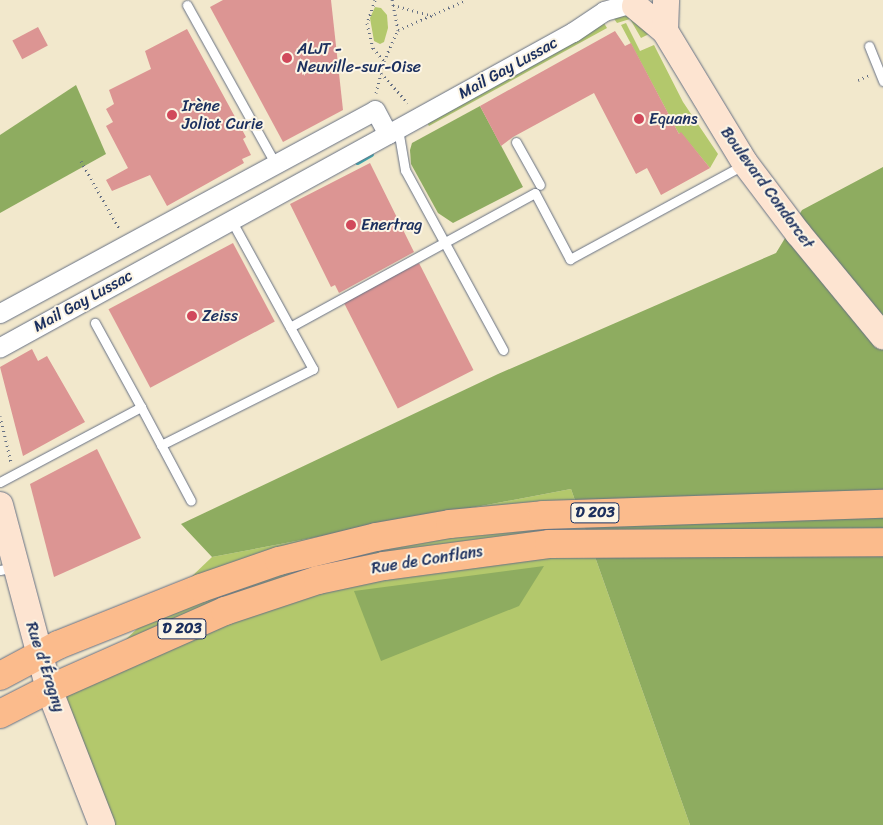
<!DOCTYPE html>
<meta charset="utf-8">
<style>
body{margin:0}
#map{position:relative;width:883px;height:825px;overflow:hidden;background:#f2e8cc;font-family:Sriracha,sans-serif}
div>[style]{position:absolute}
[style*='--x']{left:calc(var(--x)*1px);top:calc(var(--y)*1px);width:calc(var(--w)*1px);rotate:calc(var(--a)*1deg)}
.green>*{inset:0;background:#b3c86c}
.forest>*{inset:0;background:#8eac60}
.stream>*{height:5px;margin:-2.5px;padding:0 2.5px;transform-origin:2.5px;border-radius:2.5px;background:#39abb1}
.building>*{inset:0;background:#dc9593;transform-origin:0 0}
.path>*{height:3px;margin-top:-1.5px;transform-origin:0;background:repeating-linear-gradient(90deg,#667084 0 1px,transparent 0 5px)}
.roads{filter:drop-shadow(0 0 1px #667084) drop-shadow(0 0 1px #667084)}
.lane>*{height:9px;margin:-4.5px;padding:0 4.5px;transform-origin:4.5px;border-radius:4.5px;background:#fff}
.street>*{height:19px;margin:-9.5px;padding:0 9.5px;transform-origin:9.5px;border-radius:9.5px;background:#fff}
.secondary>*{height:26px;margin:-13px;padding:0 13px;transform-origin:13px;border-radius:13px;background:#fde4d1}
.primary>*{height:28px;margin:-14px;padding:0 14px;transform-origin:14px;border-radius:14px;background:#fbbb8c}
.dots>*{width:14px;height:14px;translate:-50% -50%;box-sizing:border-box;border:2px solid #fcf5e5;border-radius:50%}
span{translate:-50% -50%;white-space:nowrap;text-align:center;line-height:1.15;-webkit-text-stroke:4px #fcf5e5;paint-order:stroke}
.shield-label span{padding:1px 4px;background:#fcf5e5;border:1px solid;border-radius:4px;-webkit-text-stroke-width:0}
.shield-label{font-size:15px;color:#1b2f5e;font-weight:700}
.poi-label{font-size:16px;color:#1b2f5e}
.left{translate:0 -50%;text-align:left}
.street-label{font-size:16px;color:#1b2f5e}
</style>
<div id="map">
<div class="green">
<div style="clip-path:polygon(375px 7px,381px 8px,387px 15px,388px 28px,384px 42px,380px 44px,374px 41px,370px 18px)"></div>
<div style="clip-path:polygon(623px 15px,633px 17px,651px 33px,641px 38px,630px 19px,617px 23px,612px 16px)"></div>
<div style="clip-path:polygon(601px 18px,607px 28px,429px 126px,426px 121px)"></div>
<div style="clip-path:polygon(626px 23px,640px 51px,654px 45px,683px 102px,718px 154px,710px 168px,681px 133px,679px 134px,621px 25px)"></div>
<div style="clip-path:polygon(571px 489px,690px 825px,90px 825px,51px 711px,212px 557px)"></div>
</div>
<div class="forest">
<div style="clip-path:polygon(76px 85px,106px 154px,0 213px,0 135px)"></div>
<div style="clip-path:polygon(480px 106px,523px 187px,453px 223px,438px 213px,411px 164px,410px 150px,412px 143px)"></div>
<div style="clip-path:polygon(883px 167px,883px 825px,690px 825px,571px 489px,212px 557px,181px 524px,498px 374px,776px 253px,802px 210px)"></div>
<div style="clip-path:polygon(544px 566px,519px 606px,381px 661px,354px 591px)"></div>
</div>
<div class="stream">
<div style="--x:357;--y:162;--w:16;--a:-30"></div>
</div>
<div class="building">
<div style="clip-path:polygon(223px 0,331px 0,343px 110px,283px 142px,210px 7px)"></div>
<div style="left:38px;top:27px;width:21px;height:29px;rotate:62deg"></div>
<div style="clip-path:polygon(187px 29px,246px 137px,243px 139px,251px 155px,242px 159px,244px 163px,167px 206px,150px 175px,112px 191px,106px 180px,128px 168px,106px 126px,113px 122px,106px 109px,114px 104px,109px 90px,151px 69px,145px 51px)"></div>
<div style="clip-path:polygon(615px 31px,625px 46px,631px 43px,679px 134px,681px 132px,710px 168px,661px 195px,647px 168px,636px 174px,594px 93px,513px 137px,501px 146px,480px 106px)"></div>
<div style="clip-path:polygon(370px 163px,414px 252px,339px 293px,335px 285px,331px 287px,290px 204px)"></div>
<div style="left:233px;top:243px;width:89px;height:141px;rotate:62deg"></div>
<div style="left:419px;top:263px;width:120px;height:85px;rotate:63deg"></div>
<div style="clip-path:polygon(32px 349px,38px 361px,47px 356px,85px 422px,23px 456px,0 367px)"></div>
<div style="clip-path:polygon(97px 449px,141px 538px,54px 577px,30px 484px)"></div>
</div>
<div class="path">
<div style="--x:375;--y:0;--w:24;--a:109"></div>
<div style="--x:367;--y:23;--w:26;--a:77"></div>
<div style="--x:373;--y:48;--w:17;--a:50"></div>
<div style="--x:393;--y:5;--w:41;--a:15.4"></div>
<div style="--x:398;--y:30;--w:74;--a:-23.8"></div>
<div style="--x:381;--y:73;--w:40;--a:48"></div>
<div style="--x:858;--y:80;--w:12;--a:-24"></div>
<div style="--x:376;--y:93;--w:33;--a:-76"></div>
<div style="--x:384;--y:61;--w:34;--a:-66"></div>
<div style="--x:398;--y:30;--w:31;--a:-101"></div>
<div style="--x:81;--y:161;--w:79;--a:60.5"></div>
<div style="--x:0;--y:416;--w:47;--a:76.6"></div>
</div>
<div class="roads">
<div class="lane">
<div style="--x:187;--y:5;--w:181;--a:60.9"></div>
<div style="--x:869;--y:46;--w:38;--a:68"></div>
<div style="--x:398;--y:129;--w:42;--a:80.3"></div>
<div style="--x:405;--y:170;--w:205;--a:61.4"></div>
<div style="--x:516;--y:142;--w:49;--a:60.8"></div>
<div style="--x:290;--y:327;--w:279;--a:-28.7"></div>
<div style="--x:535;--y:193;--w:75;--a:62.1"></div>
<div style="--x:570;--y:259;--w:197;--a:-28.5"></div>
<div style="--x:141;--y:407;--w:106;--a:62"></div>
<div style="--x:161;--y:445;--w:170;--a:-26.6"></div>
<div style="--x:313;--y:369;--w:170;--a:-118.8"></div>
<div style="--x:0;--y:482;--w:160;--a:-28"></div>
<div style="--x:141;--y:407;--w:96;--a:-118.7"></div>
<div style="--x:0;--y:570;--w:16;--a:-11"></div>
</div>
<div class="street">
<div style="--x:388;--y:134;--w:211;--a:-28.9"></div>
<div style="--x:573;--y:32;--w:37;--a:-34"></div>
<div style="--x:604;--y:11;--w:26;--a:-16"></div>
<div style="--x:0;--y:313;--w:426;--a:-28.4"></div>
<div style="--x:375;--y:110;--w:27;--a:62"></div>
<div style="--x:388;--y:134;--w:443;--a:151.2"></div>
</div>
<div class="secondary">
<div style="--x:635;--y:6;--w:39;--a:40"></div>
<div style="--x:665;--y:31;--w:154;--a:58.8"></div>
<div style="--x:745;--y:163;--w:88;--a:52.9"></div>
<div style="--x:798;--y:233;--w:134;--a:50.5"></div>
<div style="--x:665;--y:31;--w:31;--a:-88"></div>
<div style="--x:0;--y:505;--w:190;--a:75.1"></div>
<div style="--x:49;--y:689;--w:146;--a:68.7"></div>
</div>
<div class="primary">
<div style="--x:0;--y:676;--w:66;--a:-28.1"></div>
<div style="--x:58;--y:645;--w:154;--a:-21.7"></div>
<div style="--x:201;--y:588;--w:83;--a:-19.1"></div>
<div style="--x:279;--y:561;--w:100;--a:-13.9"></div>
<div style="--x:376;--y:537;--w:75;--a:-10"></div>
<div style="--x:450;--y:524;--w:93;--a:-5.5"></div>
<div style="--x:543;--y:515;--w:340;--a:-1.9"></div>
<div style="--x:0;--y:714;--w:55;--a:-27"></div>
<div style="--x:49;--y:689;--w:193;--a:-23.9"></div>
<div style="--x:225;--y:611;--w:98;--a:-18.4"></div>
<div style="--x:318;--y:580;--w:67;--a:-12"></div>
<div style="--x:384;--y:566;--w:166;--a:-7.6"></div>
<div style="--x:549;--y:544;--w:334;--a:-0.3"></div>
</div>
</div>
<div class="dots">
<div style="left:287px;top:58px;background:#d1495b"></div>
<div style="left:172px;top:115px;background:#d1495b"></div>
<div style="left:639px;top:119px;background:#d1495b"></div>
<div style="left:351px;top:225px;background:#d1495b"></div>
<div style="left:192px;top:316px;background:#d1495b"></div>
</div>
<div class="shield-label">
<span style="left:595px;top:513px">D 203</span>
<span style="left:182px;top:629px">D 203</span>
</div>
<div class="poi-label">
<span class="left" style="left:297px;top:58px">ALJT -<br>Neuville-sur-Oise</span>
<span class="left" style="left:182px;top:115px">Irène<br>Joliot Curie</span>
<span class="left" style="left:649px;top:119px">Equans</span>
<span class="left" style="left:361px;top:225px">Enertrag</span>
<span class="left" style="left:202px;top:316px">Zeiss</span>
</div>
<div class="street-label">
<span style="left:508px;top:68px;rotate:-29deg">Mail Gay Lussac</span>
<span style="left:767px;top:188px;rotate:54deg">Boulevard Condorcet</span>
<span style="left:83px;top:301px;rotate:-29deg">Mail Gay Lussac</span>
<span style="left:427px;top:560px;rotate:-9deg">Rue de Conflans</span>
<span style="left:45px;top:667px;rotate:72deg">Rue d'Éragny</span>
</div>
</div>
